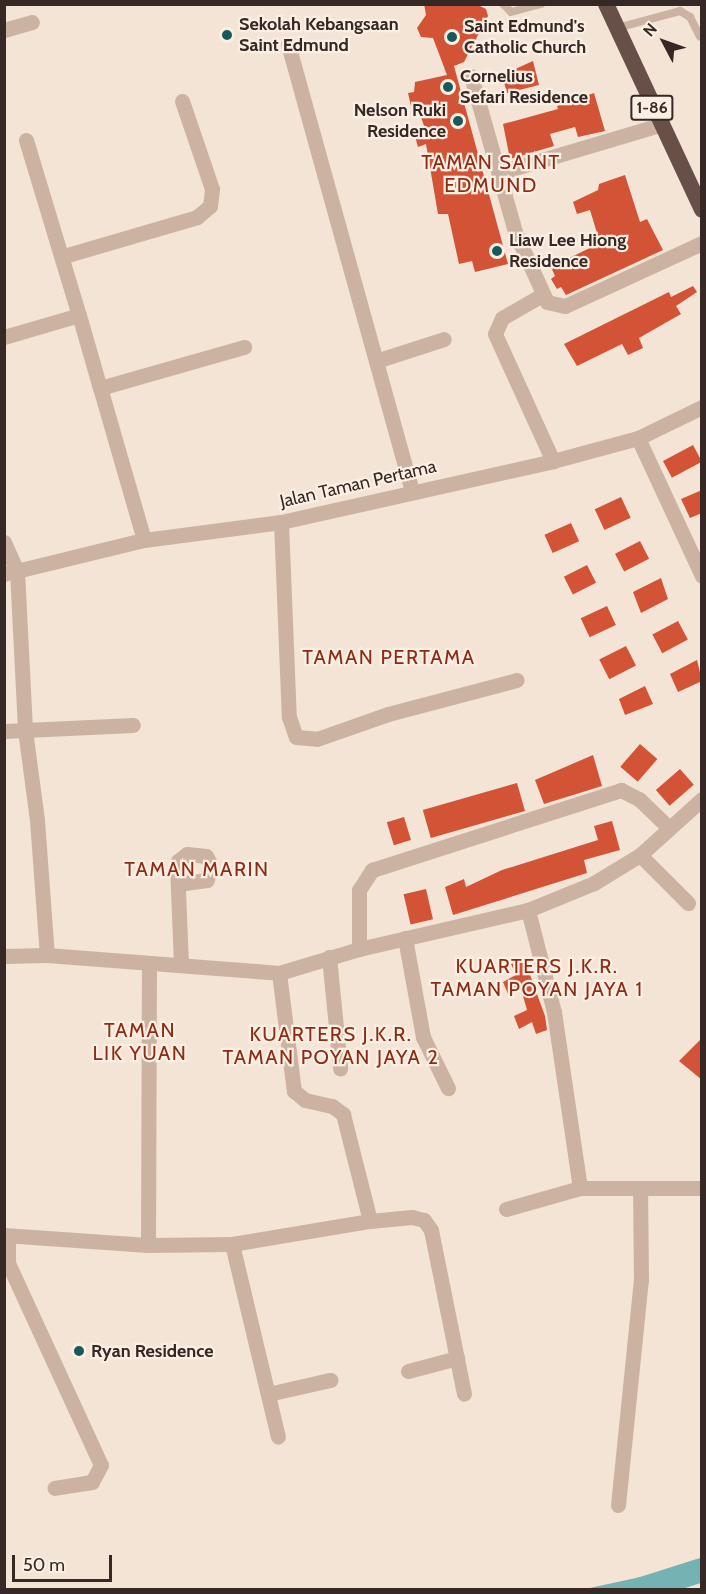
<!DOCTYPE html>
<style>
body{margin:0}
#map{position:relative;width:706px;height:1594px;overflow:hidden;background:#f3e4d6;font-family:Cabin,sans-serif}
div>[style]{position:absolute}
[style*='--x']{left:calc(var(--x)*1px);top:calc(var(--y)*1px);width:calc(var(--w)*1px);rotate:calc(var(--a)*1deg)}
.water>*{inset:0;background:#73b3b2}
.river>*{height:24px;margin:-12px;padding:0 12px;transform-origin:12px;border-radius:12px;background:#73b3b2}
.building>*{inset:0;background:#d25336;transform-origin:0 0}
.service>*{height:8px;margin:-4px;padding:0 4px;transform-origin:4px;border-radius:4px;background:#ccb3a1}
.minor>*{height:15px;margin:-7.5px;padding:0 7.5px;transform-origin:7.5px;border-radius:7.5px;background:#ccb3a1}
.trunk>*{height:16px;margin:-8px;padding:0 8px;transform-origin:8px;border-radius:8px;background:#685048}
.dots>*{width:16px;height:16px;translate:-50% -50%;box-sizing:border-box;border:3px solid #fbeee3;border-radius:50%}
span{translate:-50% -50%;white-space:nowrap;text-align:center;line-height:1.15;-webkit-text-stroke:4.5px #fbeee3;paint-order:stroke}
.shield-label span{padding:2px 4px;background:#fbeee3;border:2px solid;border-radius:4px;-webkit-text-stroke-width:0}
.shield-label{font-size:16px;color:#362925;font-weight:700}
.poi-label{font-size:18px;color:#362925;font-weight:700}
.left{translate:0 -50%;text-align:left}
.right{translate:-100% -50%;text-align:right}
.street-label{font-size:18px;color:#362925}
.neighbourhood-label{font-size:20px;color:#8c2c16;letter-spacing:1.5px}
.frame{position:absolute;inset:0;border:6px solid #362925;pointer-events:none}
.north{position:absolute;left:634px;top:12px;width:60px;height:60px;-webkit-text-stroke:4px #fbeee3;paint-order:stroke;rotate:311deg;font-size:16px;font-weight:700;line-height:24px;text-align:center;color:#362925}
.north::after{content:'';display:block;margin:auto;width:21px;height:27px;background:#362925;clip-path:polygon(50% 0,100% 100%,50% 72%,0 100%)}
.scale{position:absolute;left:12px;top:1555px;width:100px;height:27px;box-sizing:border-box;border:3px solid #362925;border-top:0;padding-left:8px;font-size:18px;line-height:21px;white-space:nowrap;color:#362925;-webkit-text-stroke:4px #fbeee3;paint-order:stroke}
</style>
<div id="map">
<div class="water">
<div style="clip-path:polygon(701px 1564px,701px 1576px,624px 1589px,585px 1589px)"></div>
</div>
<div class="river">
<div style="--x:639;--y:1590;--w:66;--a:-17.6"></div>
</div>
<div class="building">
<div style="clip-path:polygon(424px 4px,476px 4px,486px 9px,488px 16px,464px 62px,454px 66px,508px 264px,475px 272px,472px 261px,459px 264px,448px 214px,438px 214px,426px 144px,418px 147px,413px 129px,424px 126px,417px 105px,411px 106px,408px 93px,414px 92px,415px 82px,447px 75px,433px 38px,421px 37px,417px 28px,426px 15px)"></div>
<div style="clip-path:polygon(533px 61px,539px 85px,507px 93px,502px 75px)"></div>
<div style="clip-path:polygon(594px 93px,605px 131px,578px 137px,575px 127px,550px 134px,554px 146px,510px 159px,503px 124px,558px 109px,557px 106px)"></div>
<div style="clip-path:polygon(625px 175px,640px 222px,647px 219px,663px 250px,566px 295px,561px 287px,557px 289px,551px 279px,555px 276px,551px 267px,600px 243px,590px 210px,577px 214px,573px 202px,598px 190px,599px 184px)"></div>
<div style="clip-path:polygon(693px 286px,697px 292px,676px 306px,681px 314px,639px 338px,643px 348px,628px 355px,622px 344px,577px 366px,564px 344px,669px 292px,671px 297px)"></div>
<div style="left:693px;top:445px;width:19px;height:34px;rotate:62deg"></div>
<div style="clip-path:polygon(702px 490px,702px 513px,690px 518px,681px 499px)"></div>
<div style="left:621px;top:497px;width:23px;height:29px;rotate:65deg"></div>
<div style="left:571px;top:523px;width:20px;height:29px;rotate:66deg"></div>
<div style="left:640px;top:541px;width:20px;height:28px;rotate:63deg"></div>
<div style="left:587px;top:565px;width:20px;height:26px;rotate:63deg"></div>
<div style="clip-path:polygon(661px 578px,668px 599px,641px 613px,633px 592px)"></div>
<div style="left:607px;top:606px;width:21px;height:29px;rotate:65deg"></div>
<div style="left:678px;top:621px;width:21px;height:29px;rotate:62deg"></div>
<div style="left:626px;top:646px;width:22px;height:30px;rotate:63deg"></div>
<div style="clip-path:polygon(697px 660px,702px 681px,678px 692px,670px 674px)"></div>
<div style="clip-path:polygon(645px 686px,653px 704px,625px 715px,619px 699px)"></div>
<div style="left:640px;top:744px;width:23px;height:30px;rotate:41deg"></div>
<div style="clip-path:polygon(593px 755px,602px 786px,544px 804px,535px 780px)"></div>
<div style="left:680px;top:769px;width:21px;height:32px;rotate:49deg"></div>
<div style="left:517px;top:783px;width:29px;height:98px;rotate:74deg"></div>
<div style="left:404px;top:817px;width:24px;height:18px;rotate:73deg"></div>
<div style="clip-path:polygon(612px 821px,620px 850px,584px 860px,587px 873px,453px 915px,445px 887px,464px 879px,466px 887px,502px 870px,598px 840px,594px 826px)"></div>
<div style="left:426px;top:889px;width:31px;height:23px;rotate:77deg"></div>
<div style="clip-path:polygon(525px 961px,545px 1016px,547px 1030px,536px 1034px,532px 1022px,519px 1029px,514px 1016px,527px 1010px,521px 989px,508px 994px,503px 982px,516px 975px,511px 964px)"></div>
<div style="clip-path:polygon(702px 1038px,702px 1080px,679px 1061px)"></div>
</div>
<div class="service">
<div style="--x:503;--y:4;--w:11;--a:45"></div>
<div style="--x:511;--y:12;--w:31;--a:-15"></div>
<div style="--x:617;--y:28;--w:65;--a:-15.1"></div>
<div style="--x:680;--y:11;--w:12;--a:31"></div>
<div style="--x:690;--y:17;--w:22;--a:63"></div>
</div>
<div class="minor">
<div style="--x:4;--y:30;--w:29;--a:-16"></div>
<div style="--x:288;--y:44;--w:463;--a:74.5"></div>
<div style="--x:471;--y:76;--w:162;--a:74.2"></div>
<div style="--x:515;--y:232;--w:77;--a:65.4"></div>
<div style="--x:547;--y:302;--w:18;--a:13"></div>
<div style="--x:565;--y:306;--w:151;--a:-24.7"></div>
<div style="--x:26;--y:140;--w:183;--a:73.2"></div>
<div style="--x:501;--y:172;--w:166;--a:-16.5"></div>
<div style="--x:64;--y:256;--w:139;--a:-16.3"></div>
<div style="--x:197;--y:217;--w:17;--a:-40"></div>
<div style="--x:210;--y:206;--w:17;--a:-83"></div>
<div style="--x:212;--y:189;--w:93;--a:-108.8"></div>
<div style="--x:542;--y:295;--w:46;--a:150.1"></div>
<div style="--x:502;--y:318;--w:17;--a:114"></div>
<div style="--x:495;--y:334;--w:140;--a:65.5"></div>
<div style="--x:4;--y:337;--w:78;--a:-16.3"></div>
<div style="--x:79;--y:315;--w:76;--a:74"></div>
<div style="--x:379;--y:360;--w:68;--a:-17.9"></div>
<div style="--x:638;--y:438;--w:152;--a:65.1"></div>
<div style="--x:281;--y:522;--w:195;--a:87.7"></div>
<div style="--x:289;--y:717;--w:21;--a:71"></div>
<div style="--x:296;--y:737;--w:21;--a:5"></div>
<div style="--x:317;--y:739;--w:75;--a:-19.4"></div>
<div style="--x:388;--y:714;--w:133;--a:-14.8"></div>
<div style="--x:144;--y:540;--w:158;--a:-106.1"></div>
<div style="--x:100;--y:388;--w:150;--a:-15.9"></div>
<div style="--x:4;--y:542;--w:32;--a:66"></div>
<div style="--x:17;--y:571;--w:159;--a:87.1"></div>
<div style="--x:25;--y:730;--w:91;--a:82.4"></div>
<div style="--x:37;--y:820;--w:135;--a:85.8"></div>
<div style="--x:4;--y:574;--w:144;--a:-13.7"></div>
<div style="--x:144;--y:540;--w:138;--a:-7.5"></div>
<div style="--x:281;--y:522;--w:279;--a:-12.6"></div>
<div style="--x:553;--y:461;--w:88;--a:-15.1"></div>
<div style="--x:638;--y:438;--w:71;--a:-25.8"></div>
<div style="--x:4;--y:731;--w:129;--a:-2.7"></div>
<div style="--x:640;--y:855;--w:68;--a:45"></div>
<div style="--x:178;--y:884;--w:29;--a:-8"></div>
<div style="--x:207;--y:880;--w:17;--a:-80"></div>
<div style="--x:210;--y:863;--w:8;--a:-120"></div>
<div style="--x:206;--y:856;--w:19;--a:-174"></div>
<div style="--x:187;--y:854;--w:11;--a:142"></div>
<div style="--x:178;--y:861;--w:4;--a:104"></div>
<div style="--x:177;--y:865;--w:100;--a:87.7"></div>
<div style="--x:528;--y:910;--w:105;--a:75.7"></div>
<div style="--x:554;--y:1012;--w:178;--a:81.6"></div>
<div style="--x:580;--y:1188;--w:122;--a:0"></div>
<div style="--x:405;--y:938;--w:101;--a:79.7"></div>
<div style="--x:423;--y:1037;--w:57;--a:63.9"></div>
<div style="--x:359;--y:949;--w:59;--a:-90"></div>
<div style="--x:359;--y:890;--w:24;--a:-57"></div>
<div style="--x:372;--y:870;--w:262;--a:-17.8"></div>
<div style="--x:621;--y:790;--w:20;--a:27"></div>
<div style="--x:639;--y:799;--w:42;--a:44"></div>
<div style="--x:4;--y:956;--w:43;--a:-1.3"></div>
<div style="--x:47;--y:955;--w:233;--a:4.4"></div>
<div style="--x:279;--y:973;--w:84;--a:-16.7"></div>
<div style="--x:359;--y:949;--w:173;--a:-13"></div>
<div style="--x:528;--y:910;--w:71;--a:-22.2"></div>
<div style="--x:594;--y:883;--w:54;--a:-31.3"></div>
<div style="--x:640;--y:855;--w:84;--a:-42.1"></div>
<div style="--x:329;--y:957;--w:112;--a:84.3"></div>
<div style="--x:149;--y:963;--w:282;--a:90.2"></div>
<div style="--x:148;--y:1245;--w:84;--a:-0.7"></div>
<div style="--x:232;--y:1244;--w:140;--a:-9.5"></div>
<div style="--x:370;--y:1221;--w:42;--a:-5.4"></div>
<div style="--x:412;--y:1217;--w:12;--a:14"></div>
<div style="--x:424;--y:1220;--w:12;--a:55"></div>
<div style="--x:431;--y:1230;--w:167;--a:78.6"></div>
<div style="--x:279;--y:973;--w:119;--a:82.8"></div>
<div style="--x:294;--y:1091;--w:14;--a:39"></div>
<div style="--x:305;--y:1100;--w:28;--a:13"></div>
<div style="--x:332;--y:1106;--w:14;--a:36"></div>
<div style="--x:343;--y:1114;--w:110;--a:75.8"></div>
<div style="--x:506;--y:1209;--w:77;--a:-15.8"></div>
<div style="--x:4;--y:1235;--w:144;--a:4"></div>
<div style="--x:8;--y:1236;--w:27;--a:90"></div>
<div style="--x:8;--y:1263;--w:222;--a:65.3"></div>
<div style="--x:101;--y:1465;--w:19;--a:118"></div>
<div style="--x:92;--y:1482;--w:38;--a:171"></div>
<div style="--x:232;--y:1244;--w:198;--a:76.6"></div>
<div style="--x:408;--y:1371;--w:51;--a:-14.9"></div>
<div style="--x:268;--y:1394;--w:64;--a:-12.7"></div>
<div style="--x:618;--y:1505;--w:226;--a:-84.2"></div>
<div style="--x:641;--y:1280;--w:89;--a:-90.6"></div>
</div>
<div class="trunk">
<div style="--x:606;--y:4;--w:227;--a:65"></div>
</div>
<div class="dots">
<div style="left:227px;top:35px;background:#175a5b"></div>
<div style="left:452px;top:37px;background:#175a5b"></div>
<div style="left:448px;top:87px;background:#175a5b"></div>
<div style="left:458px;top:121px;background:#175a5b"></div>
<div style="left:497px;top:251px;background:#175a5b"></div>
<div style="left:79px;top:1351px;background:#175a5b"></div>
</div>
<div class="shield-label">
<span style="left:652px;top:108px">1-86</span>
</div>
<div class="poi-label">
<span class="left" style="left:239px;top:35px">Sekolah Kebangsaan<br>Saint Edmund</span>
<span class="left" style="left:464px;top:37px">Saint Edmund's<br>Catholic Church</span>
<span class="left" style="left:460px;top:87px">Cornelius<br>Sefari Residence</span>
<span class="right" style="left:446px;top:121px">Nelson Ruki<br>Residence</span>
<span class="left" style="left:509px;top:251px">Liaw Lee Hiong<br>Residence</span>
<span class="left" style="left:91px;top:1351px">Ryan Residence</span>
</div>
<div class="street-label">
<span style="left:358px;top:484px;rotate:-13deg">Jalan Taman Pertama</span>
</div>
<div class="neighbourhood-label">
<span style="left:491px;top:174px">TAMAN SAINT<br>EDMUND</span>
<span style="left:389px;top:657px">TAMAN PERTAMA</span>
<span style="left:197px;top:869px">TAMAN MARIN</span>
<span style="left:537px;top:978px">KUARTERS J.K.R.<br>TAMAN POYAN JAYA 1</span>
<span style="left:140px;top:1042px">TAMAN<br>LIK YUAN</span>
<span style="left:331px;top:1046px">KUARTERS J.K.R.<br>TAMAN POYAN JAYA 2</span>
</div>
<div class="frame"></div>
<div class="north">N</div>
<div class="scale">50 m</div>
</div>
